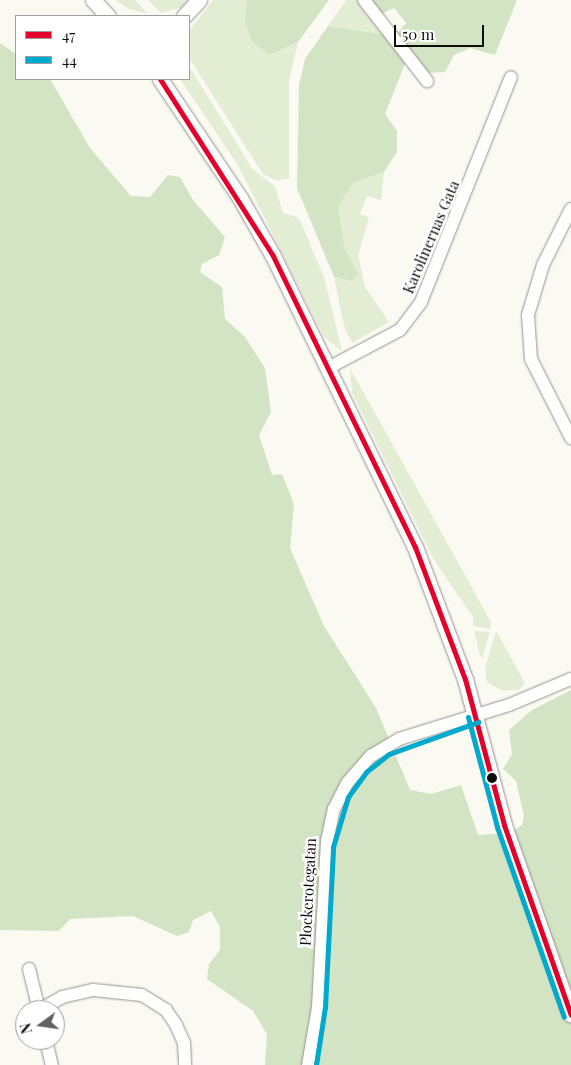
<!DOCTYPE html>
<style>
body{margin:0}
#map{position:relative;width:571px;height:1065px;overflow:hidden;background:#faf9f2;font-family:"Playfair Display",serif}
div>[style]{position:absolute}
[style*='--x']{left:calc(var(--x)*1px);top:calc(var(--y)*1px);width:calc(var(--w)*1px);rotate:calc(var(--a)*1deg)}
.green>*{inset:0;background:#e2edd4}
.forest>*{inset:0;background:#d2e4c4}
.roads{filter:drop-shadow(0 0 1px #949390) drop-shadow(0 0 1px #949390)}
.minor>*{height:12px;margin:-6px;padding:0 6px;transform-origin:6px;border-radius:6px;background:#fefefd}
.tertiary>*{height:15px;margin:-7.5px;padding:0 7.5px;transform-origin:7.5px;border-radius:7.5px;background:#fefefd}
.bus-1>*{height:5px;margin:-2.5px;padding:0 2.5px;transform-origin:2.5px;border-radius:2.5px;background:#e4002b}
.bus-2>*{height:5px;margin:-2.5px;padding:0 2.5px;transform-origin:2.5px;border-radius:2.5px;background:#00a9ce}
.dots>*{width:14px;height:14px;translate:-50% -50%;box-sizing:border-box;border:2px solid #fff;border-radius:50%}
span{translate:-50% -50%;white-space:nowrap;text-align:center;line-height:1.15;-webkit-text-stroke:5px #fff;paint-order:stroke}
.street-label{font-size:15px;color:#0d0d0d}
.legend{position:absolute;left:15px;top:15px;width:175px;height:65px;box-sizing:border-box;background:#fff;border:1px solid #9e9e9e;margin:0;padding:6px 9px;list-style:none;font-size:15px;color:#0d0d0d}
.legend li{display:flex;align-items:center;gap:10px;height:25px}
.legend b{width:25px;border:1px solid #9e9e9e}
.north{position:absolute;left:15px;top:1000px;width:50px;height:50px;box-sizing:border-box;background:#fff;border:1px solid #9e9e9e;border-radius:50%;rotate:256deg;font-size:14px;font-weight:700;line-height:20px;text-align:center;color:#0d0d0d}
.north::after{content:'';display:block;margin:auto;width:18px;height:22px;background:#60605d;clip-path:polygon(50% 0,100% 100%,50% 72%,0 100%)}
.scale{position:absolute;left:394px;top:25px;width:90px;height:22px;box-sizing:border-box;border:2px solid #0d0d0d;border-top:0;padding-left:6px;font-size:15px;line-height:18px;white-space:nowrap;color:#0d0d0d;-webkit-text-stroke:4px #fff;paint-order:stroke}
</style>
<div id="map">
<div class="green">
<div style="clip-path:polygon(115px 0,135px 0,148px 14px,129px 9px)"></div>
<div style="clip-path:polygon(148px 0,188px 0,183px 7px,161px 13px)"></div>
<div style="clip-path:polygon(213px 0,247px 0,245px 22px,269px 55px,298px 42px,289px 80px,289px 179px,275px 180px,263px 174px,189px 58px,189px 31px)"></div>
<div style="clip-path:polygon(346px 0,361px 0,388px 35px,328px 26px)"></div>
<div style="clip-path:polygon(189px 66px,253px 170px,275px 186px,283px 213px,299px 218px,324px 277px,342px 351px,324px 337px,239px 167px,180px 79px,189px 79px)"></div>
<div style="clip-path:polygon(384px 172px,381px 200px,367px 196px,360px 214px,369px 217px,358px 255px,365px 287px,389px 322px,352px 343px,345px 330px,334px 277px,352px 281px,358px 273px,345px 250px,338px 207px,353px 183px)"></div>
<div style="clip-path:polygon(350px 368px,491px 622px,491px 629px,473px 626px,473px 617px,434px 560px,352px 393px)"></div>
<div style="clip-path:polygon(474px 631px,490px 632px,482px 658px,480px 655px)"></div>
<div style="clip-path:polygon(496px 631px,525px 683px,519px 690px,502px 691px,487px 682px,485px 669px)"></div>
</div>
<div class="forest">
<div style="clip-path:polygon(247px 0,329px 0,298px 42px,269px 55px,252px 41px,245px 22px)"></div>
<div style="clip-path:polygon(369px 0,517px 0,495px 55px,470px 48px,454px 55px,445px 72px,426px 73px,396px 35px,406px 23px,394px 8px,381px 14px)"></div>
<div style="clip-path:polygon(328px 26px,388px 35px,406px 61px,385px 114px,397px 131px,397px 152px,384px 172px,353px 183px,338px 207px,345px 250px,358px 273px,352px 281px,334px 277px,297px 188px,299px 85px,305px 59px)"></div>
<div style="clip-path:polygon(0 43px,16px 54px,16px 79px,50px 79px,90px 148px,131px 196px,150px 197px,168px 175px,180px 177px,193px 200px,225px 237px,219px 255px,202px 264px,200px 272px,222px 287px,225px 319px,245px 337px,265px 368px,271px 412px,259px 435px,272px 475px,282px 474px,294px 504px,290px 548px,324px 626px,376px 708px,410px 790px,431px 794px,461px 785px,478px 835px,511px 833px,522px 825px,524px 816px,516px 781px,503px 769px,512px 754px,509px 730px,532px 710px,571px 690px,571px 1065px,265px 1065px,267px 1034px,253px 1011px,207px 979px,209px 964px,220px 950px,220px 927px,211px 911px,193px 920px,189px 932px,177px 936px,133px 916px,70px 919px,59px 931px,0 930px)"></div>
</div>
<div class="roads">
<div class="minor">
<div style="--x:364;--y:0;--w:103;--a:52.1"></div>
<div style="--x:571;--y:209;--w:63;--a:116.6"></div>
<div style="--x:543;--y:265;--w:52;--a:106.7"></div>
<div style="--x:528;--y:315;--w:44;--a:86.1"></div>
<div style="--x:531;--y:359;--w:89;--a:63.1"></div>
<div style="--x:330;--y:367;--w:79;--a:-27.9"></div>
<div style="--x:400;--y:330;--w:35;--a:-53"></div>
<div style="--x:421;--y:302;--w:242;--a:-68.2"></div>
<div style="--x:29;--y:969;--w:42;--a:76.3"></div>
<div style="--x:39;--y:1010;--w:26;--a:-29"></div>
<div style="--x:62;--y:997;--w:32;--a:-13"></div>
<div style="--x:93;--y:990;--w:49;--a:5.8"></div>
<div style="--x:142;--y:995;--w:28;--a:32"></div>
<div style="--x:166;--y:1010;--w:18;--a:56"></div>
<div style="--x:176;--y:1025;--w:20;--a:66"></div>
<div style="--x:184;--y:1043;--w:22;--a:87"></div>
<div style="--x:46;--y:1040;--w:26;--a:77"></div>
<div style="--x:308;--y:1065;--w:59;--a:-80.2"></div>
<div style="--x:318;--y:1007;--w:166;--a:-86.9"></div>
<div style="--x:327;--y:841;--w:33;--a:-78"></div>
<div style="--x:334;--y:809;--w:30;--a:-63"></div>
<div style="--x:348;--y:782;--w:35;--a:-49"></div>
<div style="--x:371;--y:756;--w:33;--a:-31"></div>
<div style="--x:399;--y:739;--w:115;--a:-17.2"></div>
<div style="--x:509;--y:705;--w:67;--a:-22.8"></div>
</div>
<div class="tertiary">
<div style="--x:93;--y:0;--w:22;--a:47"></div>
<div style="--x:184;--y:16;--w:22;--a:-47"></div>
<div style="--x:160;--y:79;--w:143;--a:56.1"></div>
<div style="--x:240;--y:198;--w:67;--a:60.4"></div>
<div style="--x:273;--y:256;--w:324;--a:64"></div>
<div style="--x:415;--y:547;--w:141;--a:69.3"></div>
<div style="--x:465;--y:679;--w:151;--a:75"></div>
<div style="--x:504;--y:825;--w:201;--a:70.6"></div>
</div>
</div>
<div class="bus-1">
<div style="--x:160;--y:79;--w:210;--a:57.4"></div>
<div style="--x:273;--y:256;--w:324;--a:64"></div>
<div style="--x:415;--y:547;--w:141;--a:69.3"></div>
<div style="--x:465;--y:679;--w:151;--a:75"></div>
<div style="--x:504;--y:825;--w:201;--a:70.6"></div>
</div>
<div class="bus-2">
<div style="--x:468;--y:717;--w:114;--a:75.2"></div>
<div style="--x:497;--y:827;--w:201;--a:70.6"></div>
<div style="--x:316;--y:1065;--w:59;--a:-81.2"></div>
<div style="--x:325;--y:1007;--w:160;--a:-87.1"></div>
<div style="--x:333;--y:847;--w:52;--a:-73.3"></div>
<div style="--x:348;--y:797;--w:31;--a:-54"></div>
<div style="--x:366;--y:772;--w:29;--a:-38"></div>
<div style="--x:389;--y:754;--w:95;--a:-19.8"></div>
</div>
<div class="dots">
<div style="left:492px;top:778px;background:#0d0d0d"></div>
</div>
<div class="street-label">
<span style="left:431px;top:237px;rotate:-67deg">Karolinernas Gata</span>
<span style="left:308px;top:892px;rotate:-87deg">Plockerotegatan</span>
</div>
<ul class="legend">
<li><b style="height:6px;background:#e4002b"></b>47</li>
<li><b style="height:6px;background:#00a9ce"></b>44</li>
</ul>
<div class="north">N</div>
<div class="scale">50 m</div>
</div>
